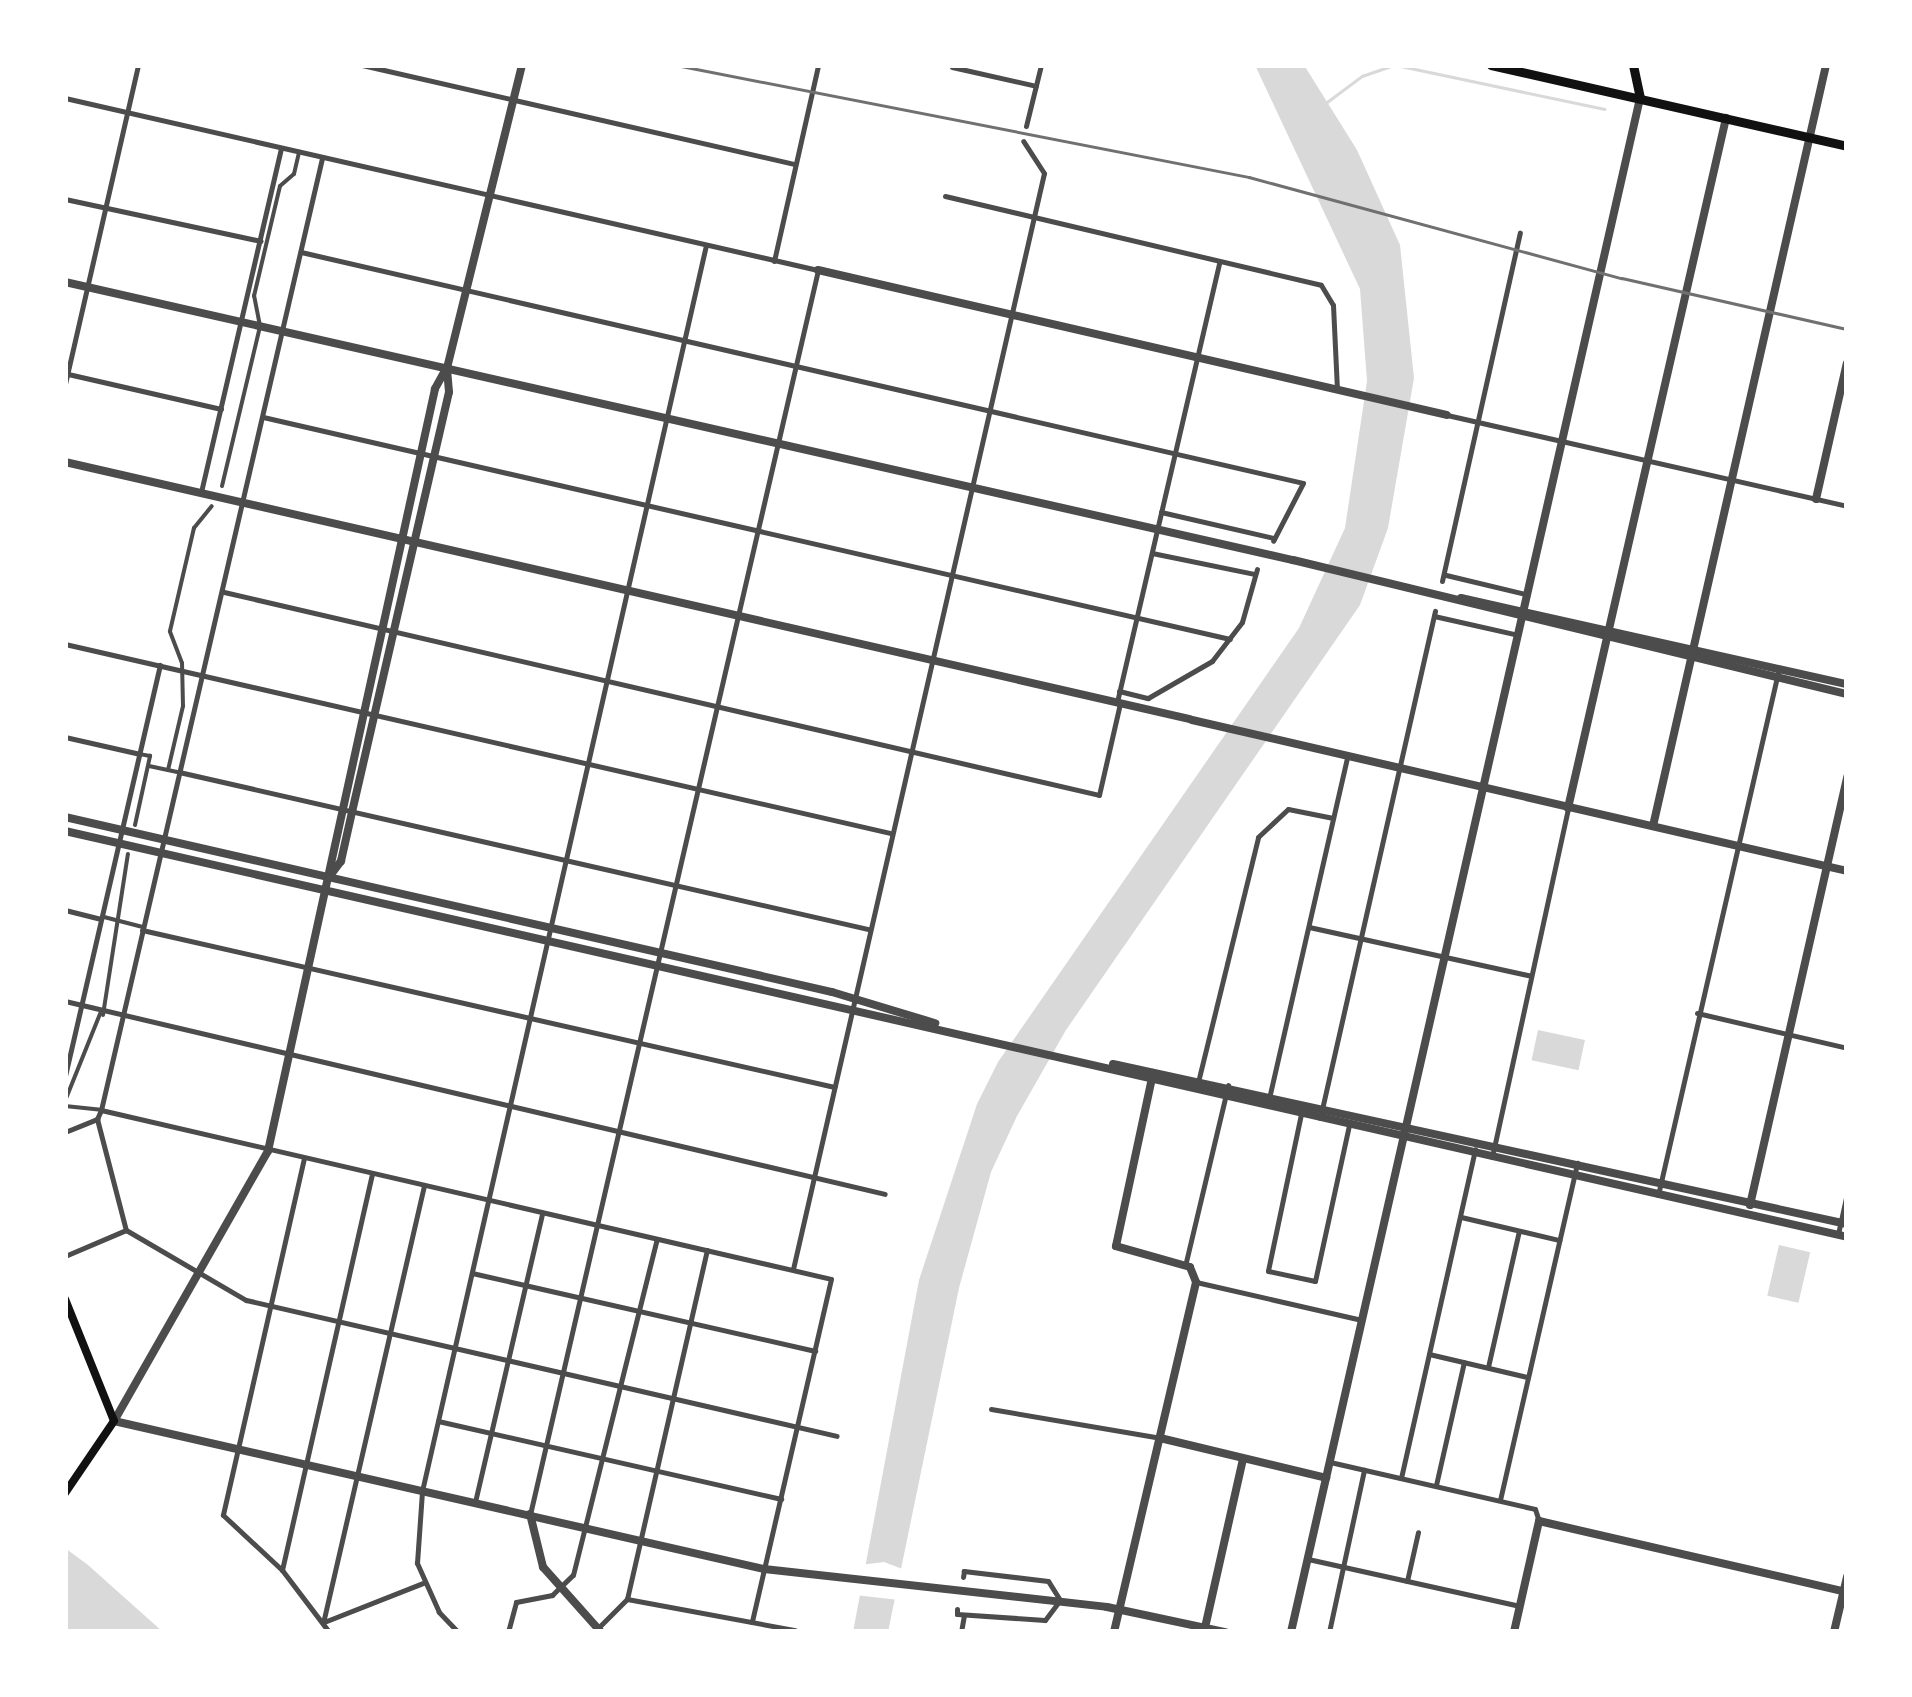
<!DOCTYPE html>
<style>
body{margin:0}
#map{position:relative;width:1912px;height:1697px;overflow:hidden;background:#fff;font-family:Overpass,sans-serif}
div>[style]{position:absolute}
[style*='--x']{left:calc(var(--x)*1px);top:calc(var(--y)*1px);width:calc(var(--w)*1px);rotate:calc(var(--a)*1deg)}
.water>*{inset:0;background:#d9d9d9;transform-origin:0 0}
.pier>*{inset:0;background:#fff}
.stream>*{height:2.5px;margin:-1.25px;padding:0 1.25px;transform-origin:1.25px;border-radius:1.25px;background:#d9d9d9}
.pedestrian>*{height:4px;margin:-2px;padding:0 2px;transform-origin:2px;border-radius:2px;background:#4c4c4c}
.minor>*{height:5px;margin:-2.5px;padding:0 2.5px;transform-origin:2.5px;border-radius:2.5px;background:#4c4c4c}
.tertiary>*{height:8px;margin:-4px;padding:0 4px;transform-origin:4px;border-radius:4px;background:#4c4c4c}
.secondary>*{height:8px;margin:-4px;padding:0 4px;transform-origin:4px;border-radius:4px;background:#111}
.primary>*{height:9px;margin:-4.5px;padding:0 4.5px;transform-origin:4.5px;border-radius:4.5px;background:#111}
.trunk>*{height:9px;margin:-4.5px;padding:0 4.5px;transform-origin:4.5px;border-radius:4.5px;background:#111}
.rail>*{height:2.5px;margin:-1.25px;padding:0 1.25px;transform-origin:1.25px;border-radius:1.25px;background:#707070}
span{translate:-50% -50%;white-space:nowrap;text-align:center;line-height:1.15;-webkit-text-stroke:8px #fff;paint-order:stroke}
.frame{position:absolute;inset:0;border:68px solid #fff;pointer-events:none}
</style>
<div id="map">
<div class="water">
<div style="clip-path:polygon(1255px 65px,1304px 65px,1357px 150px,1400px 245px,1414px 378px,1388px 528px,1360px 605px,1066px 1030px,1017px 1116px,991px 1172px,959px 1288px,888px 1632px,853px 1632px,919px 1280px,977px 1104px,998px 1062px,1299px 628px,1345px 528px,1367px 381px,1360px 289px)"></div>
<div style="left:1538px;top:1030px;width:48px;height:31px;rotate:12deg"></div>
<div style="left:1779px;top:1245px;width:32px;height:52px;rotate:13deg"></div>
<div style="clip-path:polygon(65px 1548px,88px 1565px,163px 1632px,65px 1632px)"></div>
</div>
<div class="pier">
<div style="clip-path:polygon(884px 1562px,905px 1570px,899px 1600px,855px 1595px,860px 1565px)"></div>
</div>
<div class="stream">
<div style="--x:1396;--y:65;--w:213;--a:11.9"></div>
<div style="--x:1327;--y:102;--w:44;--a:-36.6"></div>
<div style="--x:1362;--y:76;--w:34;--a:-19"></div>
</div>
<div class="pedestrian">
<div style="--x:222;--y:486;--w:164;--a:-76.6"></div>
<div style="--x:260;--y:326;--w:31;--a:-101"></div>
<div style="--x:254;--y:296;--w:113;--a:-76.7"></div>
<div style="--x:280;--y:186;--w:18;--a:-41"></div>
<div style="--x:294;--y:174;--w:23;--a:-77"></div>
<div style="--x:149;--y:766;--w:30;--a:12"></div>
<div style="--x:168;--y:770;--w:66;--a:-76.8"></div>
<div style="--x:183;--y:706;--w:43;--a:-91.3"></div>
<div style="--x:182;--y:663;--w:34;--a:-111"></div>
<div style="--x:170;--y:631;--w:106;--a:-76.9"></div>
<div style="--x:194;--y:528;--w:28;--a:-51"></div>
<div style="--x:135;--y:825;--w:71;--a:-77.7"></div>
<div style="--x:150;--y:756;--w:10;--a:-169"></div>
<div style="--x:104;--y:917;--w:40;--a:14.4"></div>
<div style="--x:103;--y:1015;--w:163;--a:-81.2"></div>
<div style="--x:65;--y:1101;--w:94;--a:-68.1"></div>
<div style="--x:65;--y:1106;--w:36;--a:6"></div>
</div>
<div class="minor">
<div style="--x:362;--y:65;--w:444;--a:12.9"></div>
<div style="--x:952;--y:67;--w:86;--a:12.7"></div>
<div style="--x:65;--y:98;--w:772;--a:12.87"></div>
<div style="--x:818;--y:270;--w:1277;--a:103.03"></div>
<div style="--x:1026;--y:126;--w:63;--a:-76.2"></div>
<div style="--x:945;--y:196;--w:386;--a:13.3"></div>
<div style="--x:1321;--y:285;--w:23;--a:59"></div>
<div style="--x:1333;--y:305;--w:85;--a:87.3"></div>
<div style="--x:65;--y:199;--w:200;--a:12.1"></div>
<div style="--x:301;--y:252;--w:1028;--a:12.98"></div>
<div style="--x:1303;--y:483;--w:65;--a:117.3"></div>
<div style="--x:774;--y:261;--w:201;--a:-77.3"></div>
<div style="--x:68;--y:374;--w:157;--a:12.9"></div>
<div style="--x:65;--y:384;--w:327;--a:-77.1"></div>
<div style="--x:1447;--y:415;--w:410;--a:12.8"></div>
<div style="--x:263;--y:417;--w:992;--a:12.93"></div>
<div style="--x:201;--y:492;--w:352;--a:-76.9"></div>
<div style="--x:1161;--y:512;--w:116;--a:13"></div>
<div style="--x:1152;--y:553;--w:104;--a:11.6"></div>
<div style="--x:1446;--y:575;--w:81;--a:13.5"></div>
<div style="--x:1442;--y:581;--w:357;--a:-77.4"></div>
<div style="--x:224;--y:592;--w:898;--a:13.06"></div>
<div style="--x:1099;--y:795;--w:94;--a:-77.1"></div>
<div style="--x:1434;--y:616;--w:86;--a:12.7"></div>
<div style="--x:65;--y:644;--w:846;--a:12.9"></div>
<div style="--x:1119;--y:691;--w:30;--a:14"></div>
<div style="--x:1148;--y:698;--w:74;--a:-30"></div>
<div style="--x:1212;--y:661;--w:49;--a:-52.4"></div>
<div style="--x:1242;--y:622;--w:55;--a:-74.2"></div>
<div style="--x:1117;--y:702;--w:452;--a:-76.9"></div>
<div style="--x:65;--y:737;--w:77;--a:12.8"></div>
<div style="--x:179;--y:772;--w:707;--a:12.84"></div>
<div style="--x:65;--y:910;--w:37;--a:14"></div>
<div style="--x:1309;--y:927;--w:227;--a:12.4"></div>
<div style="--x:142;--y:930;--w:710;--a:12.78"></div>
<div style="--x:65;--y:1001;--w:842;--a:13.24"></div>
<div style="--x:1697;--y:1013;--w:154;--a:13.1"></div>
<div style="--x:65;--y:1076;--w:422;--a:-77"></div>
<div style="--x:1198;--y:1082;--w:252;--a:-76.2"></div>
<div style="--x:1258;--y:837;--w:41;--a:-43"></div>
<div style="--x:1288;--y:809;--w:46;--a:11.3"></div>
<div style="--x:1270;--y:1094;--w:346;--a:-77.1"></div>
<div style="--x:101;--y:1110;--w:749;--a:13.03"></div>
<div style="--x:831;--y:1279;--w:352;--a:103"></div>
<div style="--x:1301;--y:1114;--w:160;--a:101.9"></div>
<div style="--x:1268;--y:1271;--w:48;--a:12"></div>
<div style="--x:1315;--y:1281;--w:160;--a:-77.7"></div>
<div style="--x:1320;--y:1118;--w:520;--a:-77.22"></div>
<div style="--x:97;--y:1119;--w:115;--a:75.4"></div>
<div style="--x:126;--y:1230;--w:139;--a:30.3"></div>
<div style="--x:246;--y:1300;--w:606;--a:12.96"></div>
<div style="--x:65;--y:1132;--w:35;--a:-22"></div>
<div style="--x:97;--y:1119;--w:10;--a:-66"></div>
<div style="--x:101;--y:1110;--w:977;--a:-76.93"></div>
<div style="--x:1492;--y:1157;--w:357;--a:-77.7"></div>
<div style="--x:304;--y:1158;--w:366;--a:102.8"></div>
<div style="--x:223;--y:1515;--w:81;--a:43"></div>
<div style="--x:282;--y:1570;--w:78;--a:52.8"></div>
<div style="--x:1658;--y:1195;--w:541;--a:-77.07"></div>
<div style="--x:1461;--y:1217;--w:101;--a:13.2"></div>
<div style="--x:1838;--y:1234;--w:42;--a:-77.6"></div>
<div style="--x:65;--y:1256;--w:66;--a:-23.1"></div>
<div style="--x:1185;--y:1266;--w:186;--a:-76.6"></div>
<div style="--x:793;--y:1269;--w:1124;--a:-77.1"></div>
<div style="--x:1044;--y:173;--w:38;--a:-123"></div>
<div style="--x:472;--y:1273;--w:352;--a:12.8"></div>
<div style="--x:1196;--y:1282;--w:170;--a:12.9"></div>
<div style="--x:1429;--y:1354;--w:101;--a:13.2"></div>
<div style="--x:1488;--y:1367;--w:139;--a:-77.2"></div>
<div style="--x:991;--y:1409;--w:171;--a:9.7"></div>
<div style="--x:438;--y:1421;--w:352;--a:12.8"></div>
<div style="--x:1330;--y:1462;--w:210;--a:12.9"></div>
<div style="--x:1535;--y:1509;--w:13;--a:72"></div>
<div style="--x:1401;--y:1478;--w:337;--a:-77.3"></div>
<div style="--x:1436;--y:1485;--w:126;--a:-77.2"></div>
<div style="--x:1500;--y:1500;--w:346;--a:-77.1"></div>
<div style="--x:475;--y:1502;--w:297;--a:-76.9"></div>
<div style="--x:1308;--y:1559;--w:217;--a:12.5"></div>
<div style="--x:282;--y:1570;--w:406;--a:-77.2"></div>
<div style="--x:1407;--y:1581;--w:50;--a:-77.3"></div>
<div style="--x:627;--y:1599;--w:358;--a:-77.1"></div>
<div style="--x:957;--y:1609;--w:5;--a:90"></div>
<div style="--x:957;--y:1614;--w:88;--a:3.9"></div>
<div style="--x:1045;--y:1620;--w:25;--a:-53"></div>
<div style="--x:1060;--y:1600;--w:22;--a:-122"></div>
<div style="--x:1048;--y:1581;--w:85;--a:-173.2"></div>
<div style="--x:964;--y:1571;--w:6;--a:99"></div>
<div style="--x:324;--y:1622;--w:106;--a:-21.5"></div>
<div style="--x:323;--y:1623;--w:449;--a:-77"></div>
<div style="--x:458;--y:1632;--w:28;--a:-134"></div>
<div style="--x:439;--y:1612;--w:54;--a:-114.2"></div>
<div style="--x:417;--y:1563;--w:72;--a:-86"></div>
<div style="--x:422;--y:1491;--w:1278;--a:-77.16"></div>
<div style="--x:508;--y:1632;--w:31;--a:-75"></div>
<div style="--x:516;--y:1602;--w:37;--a:-11"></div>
<div style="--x:552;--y:1595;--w:29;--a:-44"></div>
<div style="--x:573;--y:1575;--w:346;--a:-76"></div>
<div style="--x:594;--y:1632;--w:47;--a:-45"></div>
<div style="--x:627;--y:1599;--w:171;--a:10.5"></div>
<div style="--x:961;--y:1632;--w:17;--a:-80"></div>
<div style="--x:1329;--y:1632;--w:166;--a:-77.8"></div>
</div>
<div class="tertiary">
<div style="--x:522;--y:65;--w:311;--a:103.9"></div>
<div style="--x:447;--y:367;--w:25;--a:119"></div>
<div style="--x:435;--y:389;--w:780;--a:102.36"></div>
<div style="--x:268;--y:1151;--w:311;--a:119.7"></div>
<div style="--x:114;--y:1421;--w:667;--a:12.83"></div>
<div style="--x:764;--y:1569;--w:345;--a:6.3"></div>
<div style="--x:1107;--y:1607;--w:121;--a:12"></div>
<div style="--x:818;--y:270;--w:645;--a:12.98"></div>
<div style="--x:65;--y:282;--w:1259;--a:12.76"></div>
<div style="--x:1293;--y:560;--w:570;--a:13.6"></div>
<div style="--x:65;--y:462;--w:1154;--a:12.87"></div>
<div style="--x:1816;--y:499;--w:139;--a:-77.2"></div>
<div style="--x:1461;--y:598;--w:395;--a:12.6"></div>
<div style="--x:1192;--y:720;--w:672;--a:12.98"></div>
<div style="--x:1568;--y:808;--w:708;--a:-77.1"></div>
<div style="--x:65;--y:817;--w:787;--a:12.85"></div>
<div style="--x:832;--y:992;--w:108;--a:16.8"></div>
<div style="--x:1653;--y:826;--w:780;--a:-77.19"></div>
<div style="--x:65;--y:831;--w:1828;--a:12.83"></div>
<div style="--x:329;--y:877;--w:20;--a:-53"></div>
<div style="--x:341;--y:861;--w:50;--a:-77.3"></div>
<div style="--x:352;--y:812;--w:431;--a:-77"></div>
<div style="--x:449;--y:392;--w:25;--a:-95"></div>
<div style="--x:1113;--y:1064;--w:751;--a:12.3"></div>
<div style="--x:1750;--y:1205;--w:439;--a:-77.2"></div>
<div style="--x:1160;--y:1438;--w:171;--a:13.5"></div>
<div style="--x:530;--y:1514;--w:55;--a:76.2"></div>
<div style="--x:543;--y:1567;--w:87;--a:48.3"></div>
<div style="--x:1114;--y:1632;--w:359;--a:-76.8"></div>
<div style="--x:1196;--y:1282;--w:16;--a:-112"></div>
<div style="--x:1190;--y:1267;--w:77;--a:-164.2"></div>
<div style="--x:1116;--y:1246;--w:177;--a:-77.9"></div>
<div style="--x:1204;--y:1632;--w:177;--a:-77.3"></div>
<div style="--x:1291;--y:1632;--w:1573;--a:-77.18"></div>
<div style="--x:1514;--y:1632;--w:114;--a:-77.3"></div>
<div style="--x:1539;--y:1521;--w:316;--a:13"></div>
<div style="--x:1834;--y:1632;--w:57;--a:-76.7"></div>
</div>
<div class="secondary">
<div style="--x:65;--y:1299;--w:131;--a:68.1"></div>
<div style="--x:114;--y:1421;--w:87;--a:124.2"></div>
</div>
<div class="primary">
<div style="--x:1633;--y:65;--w:34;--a:78"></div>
</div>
<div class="trunk">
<div style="--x:1491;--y:65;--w:365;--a:12.8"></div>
</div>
<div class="rail">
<div style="--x:676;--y:65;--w:584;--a:11.06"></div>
<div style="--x:1249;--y:177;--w:386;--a:15.2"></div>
<div style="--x:1622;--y:278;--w:231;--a:12.8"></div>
</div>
<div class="frame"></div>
</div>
